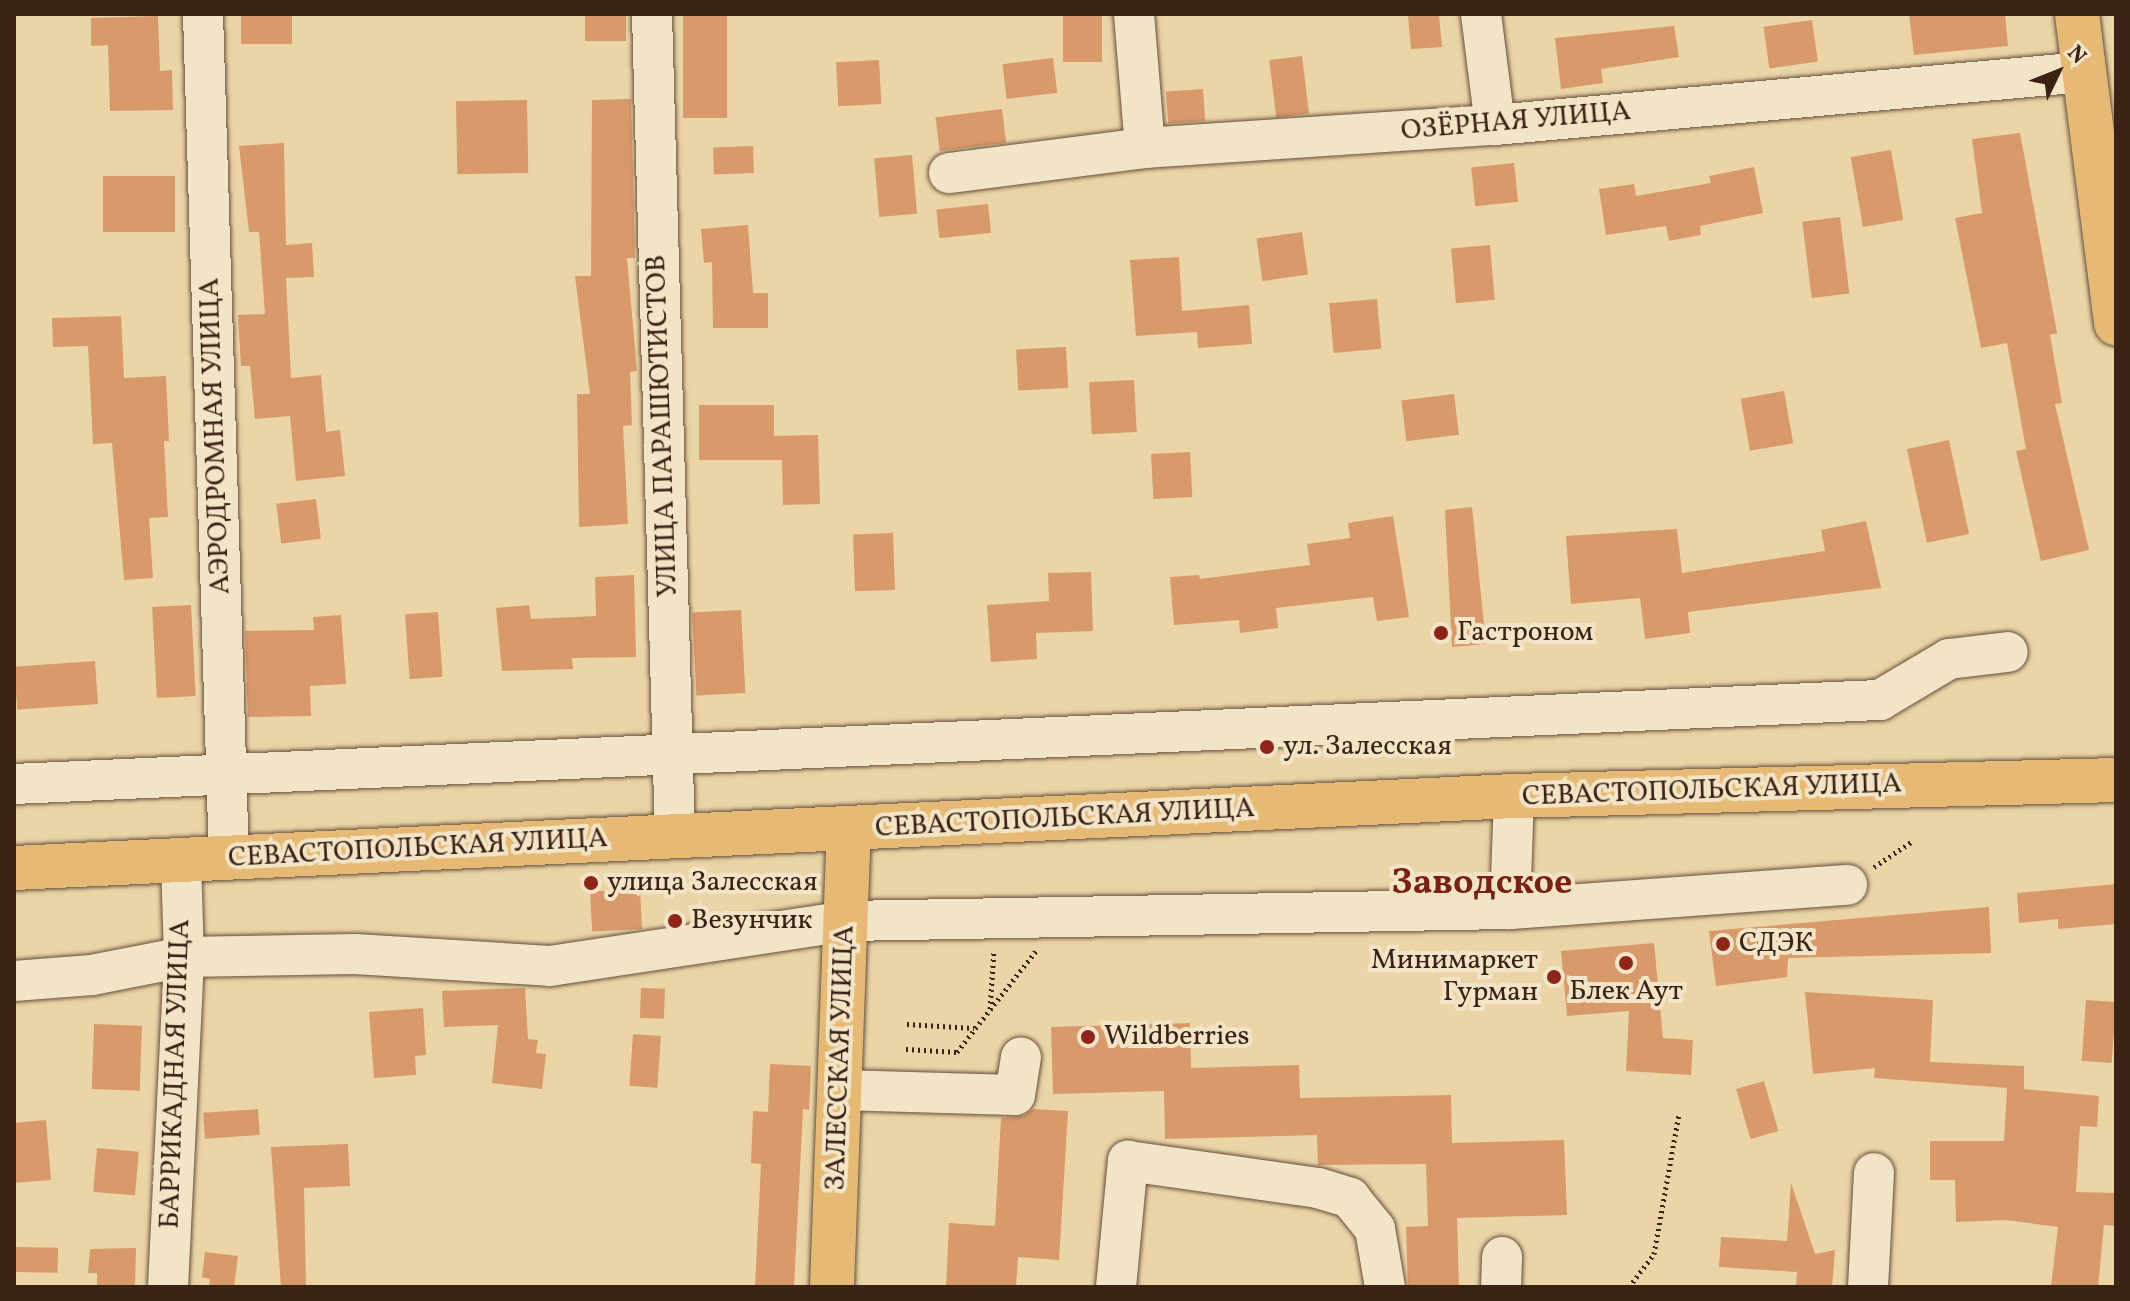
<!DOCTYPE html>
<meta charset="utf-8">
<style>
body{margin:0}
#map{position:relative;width:2130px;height:1301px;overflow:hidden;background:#ebd5a7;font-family:Vollkorn,serif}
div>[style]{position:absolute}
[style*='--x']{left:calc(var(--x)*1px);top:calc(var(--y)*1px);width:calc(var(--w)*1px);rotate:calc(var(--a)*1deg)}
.building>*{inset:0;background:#d8996b;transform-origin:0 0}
.path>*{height:5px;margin-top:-2.5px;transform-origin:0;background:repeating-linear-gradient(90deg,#3a2215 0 2px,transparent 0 6px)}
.roads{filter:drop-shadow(0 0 2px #664f3a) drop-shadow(0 0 2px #664f3a)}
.minor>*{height:40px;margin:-20px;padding:0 20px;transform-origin:20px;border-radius:20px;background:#f2e4c6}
.major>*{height:44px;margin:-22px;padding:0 22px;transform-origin:22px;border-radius:22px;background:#e6ba74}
.dots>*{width:22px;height:22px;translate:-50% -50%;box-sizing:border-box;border:4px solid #f2e4c6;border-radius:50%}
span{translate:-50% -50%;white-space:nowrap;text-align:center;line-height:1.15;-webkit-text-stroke:8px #f2e4c6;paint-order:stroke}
.street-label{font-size:28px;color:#3a2215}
.poi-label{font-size:28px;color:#3a2215}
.left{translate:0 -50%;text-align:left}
.right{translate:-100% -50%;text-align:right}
.district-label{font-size:36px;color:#7a1f14;font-weight:700}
.frame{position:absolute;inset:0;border:16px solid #3a2215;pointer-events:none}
.north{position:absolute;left:2018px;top:32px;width:80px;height:80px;-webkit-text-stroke:6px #f2e4c6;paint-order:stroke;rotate:47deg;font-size:22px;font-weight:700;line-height:32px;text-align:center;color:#3a2215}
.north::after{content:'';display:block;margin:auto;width:28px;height:36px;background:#3a2215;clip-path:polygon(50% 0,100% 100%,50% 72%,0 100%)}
</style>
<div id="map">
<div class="building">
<div style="left:241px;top:14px;width:51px;height:30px"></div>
<div style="left:585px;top:14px;width:41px;height:27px"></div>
<div style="left:683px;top:14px;width:44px;height:104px"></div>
<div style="left:1063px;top:14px;width:39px;height:48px"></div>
<div style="clip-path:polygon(1421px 14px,1439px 14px,1442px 47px,1411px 49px,1408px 15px)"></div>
<div style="clip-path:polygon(1909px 14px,2005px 14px,2008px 46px,1914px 55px)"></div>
<div style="clip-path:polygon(158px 16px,160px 71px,172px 70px,173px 110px,110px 111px,108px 45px,91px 46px,91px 18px)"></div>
<div style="left:1812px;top:20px;width:42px;height:49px;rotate:82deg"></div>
<div style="clip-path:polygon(1674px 26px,1679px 57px,1601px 69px,1603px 83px,1561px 89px,1555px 38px)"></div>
<div style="left:1302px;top:56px;width:58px;height:33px;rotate:83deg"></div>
<div style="left:1053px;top:58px;width:35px;height:51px;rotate:83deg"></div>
<div style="left:879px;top:60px;width:44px;height:43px;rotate:87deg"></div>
<div style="left:1203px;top:89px;width:32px;height:37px;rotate:86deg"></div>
<div style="clip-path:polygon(631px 99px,635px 258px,627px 258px,637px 371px,630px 372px,632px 425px,623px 426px,628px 524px,579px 527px,577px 394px,590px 394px,575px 276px,591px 276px,592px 100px)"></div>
<div style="left:527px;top:100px;width:73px;height:71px;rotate:89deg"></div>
<div style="left:1002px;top:109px;width:34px;height:67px;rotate:83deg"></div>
<div style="clip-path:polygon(2020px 133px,2057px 333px,2050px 335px,2062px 403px,2055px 404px,2089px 550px,2041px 561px,2016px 451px,2026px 449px,2007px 343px,1981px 348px,1955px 218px,1982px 213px,1972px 139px)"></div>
<div style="clip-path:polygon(284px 143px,286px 245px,312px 243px,314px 277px,286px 278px,291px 378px,321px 375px,326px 432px,340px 430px,345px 476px,296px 481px,290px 416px,255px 419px,250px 366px,241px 366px,238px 315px,265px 314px,259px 232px,249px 232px,239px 146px)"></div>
<div style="left:753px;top:146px;width:27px;height:40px;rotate:88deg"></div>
<div style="left:1891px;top:150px;width:71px;height:41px;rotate:80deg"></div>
<div style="left:912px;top:155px;width:59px;height:38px;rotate:85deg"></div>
<div style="left:1514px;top:163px;width:39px;height:43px;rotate:84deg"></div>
<div style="clip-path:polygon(1754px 167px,1763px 213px,1700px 226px,1701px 235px,1669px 241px,1666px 226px,1606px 235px,1599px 189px,1634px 184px,1636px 196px,1711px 183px,1709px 176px)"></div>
<div style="left:175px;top:176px;width:56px;height:72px;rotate:90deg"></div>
<div style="left:988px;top:204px;width:29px;height:52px;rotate:84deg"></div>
<div style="left:1840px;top:217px;width:77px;height:38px;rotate:83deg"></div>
<div style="clip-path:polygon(748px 225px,753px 293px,768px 293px,768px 328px,713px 328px,712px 262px,704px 263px,701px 229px)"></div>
<div style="left:1302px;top:232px;width:43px;height:46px;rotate:82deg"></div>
<div style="left:1490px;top:245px;width:55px;height:39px;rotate:85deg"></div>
<div style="clip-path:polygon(1179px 257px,1182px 311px,1249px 305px,1252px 344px,1198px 348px,1197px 332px,1136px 336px,1130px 260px)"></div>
<div style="left:1377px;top:299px;width:50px;height:48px;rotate:85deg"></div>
<div style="clip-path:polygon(121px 316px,124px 378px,166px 376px,169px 441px,164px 441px,168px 517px,149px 518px,153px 578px,124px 580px,112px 443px,93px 444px,88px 346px,53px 347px,52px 318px)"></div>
<div style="left:1066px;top:347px;width:41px;height:50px;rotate:87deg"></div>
<div style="left:1134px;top:380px;width:52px;height:45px;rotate:87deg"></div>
<div style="left:1784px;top:391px;width:53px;height:44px;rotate:80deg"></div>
<div style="left:1454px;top:394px;width:41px;height:53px;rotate:83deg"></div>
<div style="clip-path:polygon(699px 405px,774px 405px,774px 436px,818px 435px,820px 504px,783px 505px,782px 460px,699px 460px)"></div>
<div style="left:1949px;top:440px;width:96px;height:43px;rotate:78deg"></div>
<div style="left:1190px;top:452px;width:45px;height:39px;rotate:87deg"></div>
<div style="left:316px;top:499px;width:40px;height:40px;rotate:83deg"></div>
<div style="clip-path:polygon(1472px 507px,1486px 644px,1452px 647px,1445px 510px)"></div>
<div style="clip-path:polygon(1393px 516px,1409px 617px,1377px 621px,1373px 597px,1276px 608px,1278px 628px,1240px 633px,1239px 620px,1174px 625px,1170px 577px,1199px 575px,1200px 579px,1310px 565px,1307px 544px,1350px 538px,1348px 523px)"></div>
<div style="clip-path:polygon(1866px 521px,1881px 588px,1688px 612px,1690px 633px,1645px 639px,1640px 598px,1571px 604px,1566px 536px,1677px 529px,1682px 573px,1825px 551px,1821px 530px)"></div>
<div style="left:893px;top:533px;width:57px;height:40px;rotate:88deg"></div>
<div style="clip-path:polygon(1091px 572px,1093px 631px,1036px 633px,1037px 659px,991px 662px,987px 605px,1049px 601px,1048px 573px)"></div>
<div style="clip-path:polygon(634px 575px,636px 657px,572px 658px,573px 669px,502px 671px,496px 608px,529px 605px,531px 619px,596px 616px,595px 577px)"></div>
<div style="left:191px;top:605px;width:91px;height:39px;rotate:87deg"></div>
<div style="left:741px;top:610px;width:83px;height:49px;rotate:87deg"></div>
<div style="left:438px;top:612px;width:65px;height:33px;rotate:86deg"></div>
<div style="clip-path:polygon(341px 615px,346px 684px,310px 686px,311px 716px,248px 717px,245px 631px,314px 630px,313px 617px)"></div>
<div style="left:95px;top:661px;width:43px;height:81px;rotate:86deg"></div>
<div style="clip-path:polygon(2116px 884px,2116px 924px,2058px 929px,2058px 919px,2019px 923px,2017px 893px)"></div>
<div style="left:640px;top:889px;width:40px;height:50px;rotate:87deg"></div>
<div style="clip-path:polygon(1989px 907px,1991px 953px,1788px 958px,1787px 977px,1716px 986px,1709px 931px)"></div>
<div style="clip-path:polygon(1654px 943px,1663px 1038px,1693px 1040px,1691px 1075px,1626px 1071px,1629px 1011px,1567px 1016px,1561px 951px)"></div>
<div style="clip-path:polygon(525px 988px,528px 1039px,538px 1040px,536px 1053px,546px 1054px,542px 1089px,492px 1083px,498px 1025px,444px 1027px,442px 991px)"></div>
<div style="left:641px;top:988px;width:24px;height:30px;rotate:2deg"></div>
<div style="clip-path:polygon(1805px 992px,1933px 1000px,1930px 1062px,2024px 1066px,2024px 1089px,2099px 1096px,2097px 1127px,2080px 1126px,2076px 1192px,2116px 1193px,2116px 1226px,2104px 1225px,2098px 1287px,2051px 1287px,2058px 1227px,2007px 1220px,1956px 1222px,1955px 1180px,1930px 1180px,1930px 1141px,2004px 1141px,2007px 1088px,1874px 1078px,1875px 1068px,1813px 1074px)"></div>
<div style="left:2086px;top:1000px;width:30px;height:61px;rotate:4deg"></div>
<div style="clip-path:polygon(423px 1008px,426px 1055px,415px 1056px,416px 1075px,374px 1078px,369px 1012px)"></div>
<div style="clip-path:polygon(1190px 1023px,1191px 1068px,1299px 1065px,1300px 1098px,1451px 1095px,1452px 1143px,1564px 1140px,1567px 1215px,1457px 1218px,1459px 1287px,1408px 1287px,1406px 1227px,1428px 1226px,1426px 1164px,1318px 1165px,1317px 1135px,1165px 1139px,1164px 1091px,1053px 1094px,1051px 1027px)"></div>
<div style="left:94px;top:1024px;width:48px;height:65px;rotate:2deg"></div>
<div style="left:633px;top:1034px;width:28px;height:52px;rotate:4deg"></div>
<div style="clip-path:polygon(770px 1064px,811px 1066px,809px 1110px,803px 1109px,794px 1287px,755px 1287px,761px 1164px,751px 1163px,753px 1111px,768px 1112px)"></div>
<div style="left:1764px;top:1081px;width:52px;height:29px;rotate:74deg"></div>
<div style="left:258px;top:1109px;width:26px;height:55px;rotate:86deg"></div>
<div style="clip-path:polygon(1033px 1109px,1068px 1111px,1059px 1260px,1018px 1257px,1016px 1287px,946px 1287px,949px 1223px,995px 1226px,1001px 1118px,1024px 1116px)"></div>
<div style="clip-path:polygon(46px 1120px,51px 1180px,14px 1183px,14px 1123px)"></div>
<div style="clip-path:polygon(348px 1144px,350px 1186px,304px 1188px,306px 1287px,281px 1287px,271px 1147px)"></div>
<div style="left:97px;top:1148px;width:42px;height:44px;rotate:5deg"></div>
<div style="clip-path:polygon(1791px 1183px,1815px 1254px,1835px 1250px,1832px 1287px,1796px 1287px,1797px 1272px,1719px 1267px,1721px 1237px,1787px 1241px)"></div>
<div style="left:16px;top:1247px;width:42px;height:25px;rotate:1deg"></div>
<div style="clip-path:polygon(136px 1248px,135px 1287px,97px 1287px,97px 1273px,88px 1273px,90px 1249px)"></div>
<div style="clip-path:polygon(205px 1252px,238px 1256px,234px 1287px,209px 1287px,210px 1279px,202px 1277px)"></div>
</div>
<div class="path">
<div style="--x:1874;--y:867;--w:45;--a:-34"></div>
<div style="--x:990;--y:1009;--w:58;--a:-86.1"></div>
<div style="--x:907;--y:1024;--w:67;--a:3.4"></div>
<div style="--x:906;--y:1049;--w:51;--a:3.4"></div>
<div style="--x:957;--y:1052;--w:128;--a:-52"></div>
<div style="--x:1629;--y:1287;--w:41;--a:-52.9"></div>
<div style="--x:1654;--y:1254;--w:143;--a:-79.9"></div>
</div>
<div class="roads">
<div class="minor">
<div style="--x:203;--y:14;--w:844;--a:88.24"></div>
<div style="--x:652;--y:14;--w:823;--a:88.4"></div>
<div style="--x:1134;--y:14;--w:134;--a:85.3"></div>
<div style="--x:1481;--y:14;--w:112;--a:82.8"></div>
<div style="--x:949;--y:173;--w:198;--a:-7.3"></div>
<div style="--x:1145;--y:148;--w:351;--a:-3.8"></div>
<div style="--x:1495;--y:125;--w:591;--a:-5.14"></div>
<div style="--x:14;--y:784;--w:1868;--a:-2.58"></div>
<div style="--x:1880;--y:700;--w:80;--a:-30.7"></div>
<div style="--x:1949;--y:659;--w:59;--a:-6.8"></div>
<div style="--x:1510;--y:909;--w:113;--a:-88"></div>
<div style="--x:14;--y:981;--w:78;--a:-4.4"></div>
<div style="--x:92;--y:975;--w:94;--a:-11.1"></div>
<div style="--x:184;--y:957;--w:171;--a:-1"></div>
<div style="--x:355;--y:954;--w:195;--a:3.5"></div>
<div style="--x:550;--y:966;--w:299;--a:-8.6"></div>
<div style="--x:846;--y:921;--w:664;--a:-1.04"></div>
<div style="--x:1510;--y:909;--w:338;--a:-4.1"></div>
<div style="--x:839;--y:1090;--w:176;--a:1.6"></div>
<div style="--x:1015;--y:1095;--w:38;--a:-81"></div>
<div style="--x:168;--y:1287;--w:330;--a:-87.2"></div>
<div style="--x:184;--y:957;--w:97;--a:-91.8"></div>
<div style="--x:1116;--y:1287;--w:127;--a:-84.6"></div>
<div style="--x:1128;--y:1161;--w:192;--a:8.1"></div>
<div style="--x:1318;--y:1188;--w:34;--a:17"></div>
<div style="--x:1350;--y:1198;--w:40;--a:51"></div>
<div style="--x:1375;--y:1229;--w:59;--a:80.2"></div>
<div style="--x:1501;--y:1287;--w:30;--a:-88"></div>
<div style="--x:1868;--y:1287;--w:114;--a:-87"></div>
</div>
<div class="major">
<div style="--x:2077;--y:14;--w:312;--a:82.8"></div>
<div style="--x:14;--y:868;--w:1502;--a:-2.75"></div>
<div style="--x:1514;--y:796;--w:602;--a:-1.52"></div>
<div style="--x:832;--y:1287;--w:458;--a:-87.9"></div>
</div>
</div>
<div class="dots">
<div style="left:1441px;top:633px;background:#8f2418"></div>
<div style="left:1267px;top:747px;background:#8f2418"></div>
<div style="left:591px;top:883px;background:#8f2418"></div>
<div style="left:675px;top:921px;background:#8f2418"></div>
<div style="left:1723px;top:944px;background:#8f2418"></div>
<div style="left:1626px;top:963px;background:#8f2418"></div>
<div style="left:1554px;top:977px;background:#8f2418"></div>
<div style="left:1088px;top:1037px;background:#8f2418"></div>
</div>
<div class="street-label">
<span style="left:1516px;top:122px;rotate:-5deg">ОЗЁРНАЯ УЛИЦА</span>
<span style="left:663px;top:426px;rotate:-92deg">УЛИЦА ПАРАШЮТИСТОВ</span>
<span style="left:216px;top:436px;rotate:-92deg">АЭРОДРОМНАЯ УЛИЦА</span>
<span style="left:1712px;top:791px;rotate:-2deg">СЕВАСТОПОЛЬСКАЯ УЛИЦА</span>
<span style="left:1065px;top:819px;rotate:-3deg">СЕВАСТОПОЛЬСКАЯ УЛИЦА</span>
<span style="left:418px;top:849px;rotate:-3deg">СЕВАСТОПОЛЬСКАЯ УЛИЦА</span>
<span style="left:841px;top:1058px;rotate:-88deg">ЗАЛЕССКАЯ УЛИЦА</span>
<span style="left:176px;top:1074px;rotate:-88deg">БАРРИКАДНАЯ УЛИЦА</span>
</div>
<div class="poi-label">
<span class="left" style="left:1457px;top:633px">Гастроном</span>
<span class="left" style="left:1283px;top:747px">ул. Залесская</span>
<span class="left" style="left:607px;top:883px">улица Залесская</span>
<span class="left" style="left:691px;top:921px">Везунчик</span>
<span class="left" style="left:1739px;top:944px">СДЭК</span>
<span class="right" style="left:1538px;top:977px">Минимаркет<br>Гурман</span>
<span style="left:1626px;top:992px">Блек Аут</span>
<span class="left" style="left:1104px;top:1037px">Wildberries</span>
</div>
<div class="district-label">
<span style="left:1482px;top:885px">Заводское</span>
</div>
<div class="frame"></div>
<div class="north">N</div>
</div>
